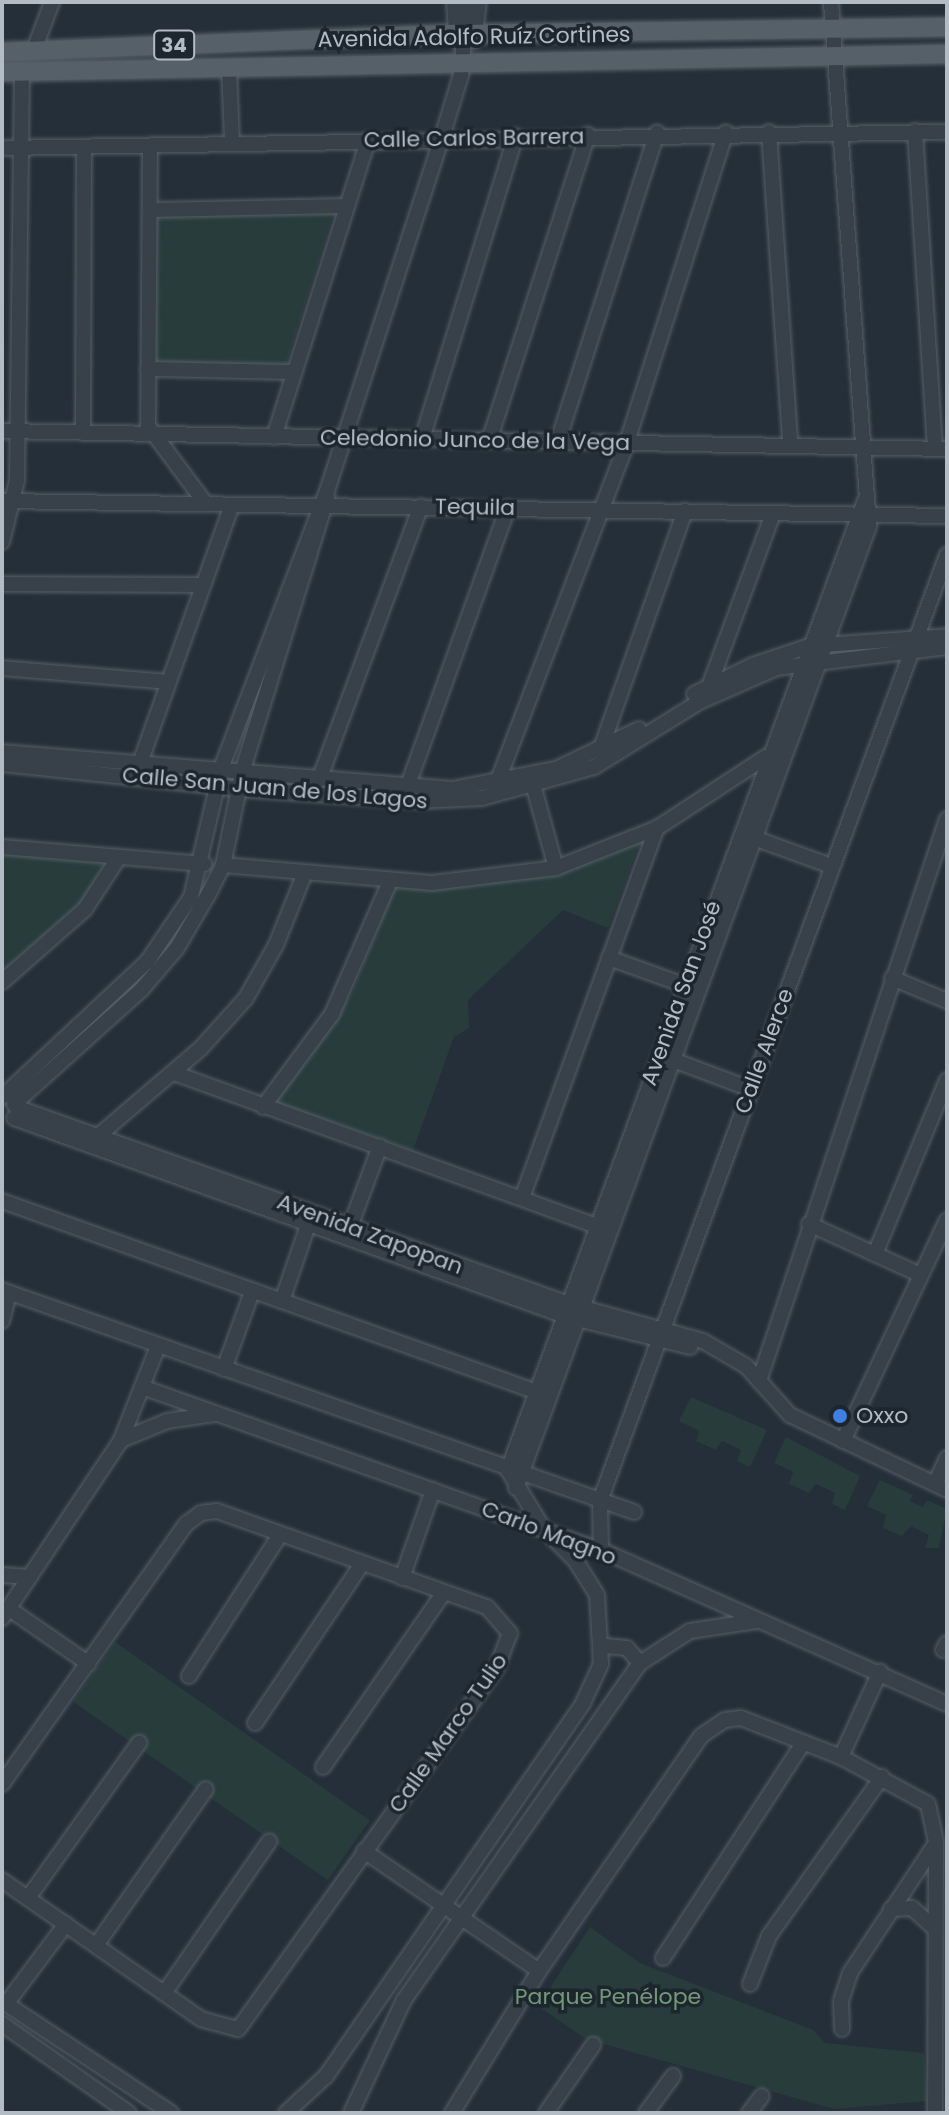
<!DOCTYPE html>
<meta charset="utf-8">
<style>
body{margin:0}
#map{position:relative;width:949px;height:2115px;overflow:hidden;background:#242f39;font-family:Poppins,sans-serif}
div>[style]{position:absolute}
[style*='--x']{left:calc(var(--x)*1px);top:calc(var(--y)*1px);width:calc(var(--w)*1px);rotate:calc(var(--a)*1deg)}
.green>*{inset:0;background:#273c3b;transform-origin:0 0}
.roads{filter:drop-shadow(0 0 2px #565f67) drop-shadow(0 0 2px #565f67)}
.minor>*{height:14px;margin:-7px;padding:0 7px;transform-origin:7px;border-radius:7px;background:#384149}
.major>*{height:18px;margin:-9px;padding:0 9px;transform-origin:9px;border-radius:9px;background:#566069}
.dots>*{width:22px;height:22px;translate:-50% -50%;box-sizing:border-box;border:4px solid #1d262e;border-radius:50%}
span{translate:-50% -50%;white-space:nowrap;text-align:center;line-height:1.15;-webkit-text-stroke:7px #1d262e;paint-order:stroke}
.shield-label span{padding:2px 6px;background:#1d262e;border:2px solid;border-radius:6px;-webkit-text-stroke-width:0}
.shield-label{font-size:20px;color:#b3bcc5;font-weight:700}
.street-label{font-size:22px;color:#b3bcc5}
.poi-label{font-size:22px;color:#b3bcc5}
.left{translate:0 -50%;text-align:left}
.park-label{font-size:22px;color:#739977}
.frame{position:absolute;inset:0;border:4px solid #b3bcc5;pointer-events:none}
</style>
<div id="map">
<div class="green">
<div style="clip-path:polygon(334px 212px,286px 365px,155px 363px,157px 217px)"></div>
<div style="clip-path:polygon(640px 842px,608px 928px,563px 910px,468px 1000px,469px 1028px,454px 1037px,413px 1150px,274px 1102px,352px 994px,394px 886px,562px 873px)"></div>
<div style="clip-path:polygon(2px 852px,106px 861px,83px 900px,2px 972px)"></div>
<div style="clip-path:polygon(691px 1397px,767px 1430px,750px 1467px,737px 1461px,741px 1450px,722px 1441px,716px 1450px,696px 1441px,699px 1431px,679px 1421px)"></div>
<div style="clip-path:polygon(786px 1437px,860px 1476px,845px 1510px,832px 1504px,835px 1493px,816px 1484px,809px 1493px,789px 1484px,793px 1472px,774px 1463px)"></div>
<div style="clip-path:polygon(880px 1480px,913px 1495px,910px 1501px,923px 1507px,927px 1500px,947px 1509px,939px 1548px,925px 1548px,929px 1535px,911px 1526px,902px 1536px,883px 1528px,886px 1515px,867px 1506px)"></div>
<div style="left:115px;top:1642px;width:311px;height:73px;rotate:35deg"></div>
<div style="clip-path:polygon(590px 1927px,640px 1963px,813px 2030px,825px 2043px,924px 2053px,927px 2101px,834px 2109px,586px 2039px,538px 2006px)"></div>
</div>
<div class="roads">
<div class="minor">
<div style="--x:454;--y:2;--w:39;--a:86"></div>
<div style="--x:474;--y:41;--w:39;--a:-83"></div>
<div style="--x:34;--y:50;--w:51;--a:-69.4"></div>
<div style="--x:229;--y:67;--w:75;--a:87.7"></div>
<div style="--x:915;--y:131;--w:318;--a:86.4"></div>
<div style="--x:769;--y:132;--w:313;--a:86.1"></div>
<div style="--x:150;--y:146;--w:280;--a:90.4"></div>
<div style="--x:148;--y:426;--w:97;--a:53.4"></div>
<div style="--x:2;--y:148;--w:945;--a:-0.97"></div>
<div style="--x:150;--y:210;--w:197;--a:-1.2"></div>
<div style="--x:148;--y:369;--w:146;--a:1.2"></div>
<div style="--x:2;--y:431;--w:945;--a:1.09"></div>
<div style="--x:83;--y:433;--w:285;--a:-89.8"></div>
<div style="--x:274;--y:437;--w:312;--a:-72.4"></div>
<div style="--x:422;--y:439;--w:317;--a:-72.8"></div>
<div style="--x:489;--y:441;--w:322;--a:-72.1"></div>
<div style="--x:558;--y:441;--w:324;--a:-72.2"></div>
<div style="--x:2;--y:501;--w:945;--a:0.91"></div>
<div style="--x:2;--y:542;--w:64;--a:-76.4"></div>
<div style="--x:17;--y:480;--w:408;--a:-89.3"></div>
<div style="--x:2;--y:584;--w:201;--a:0.3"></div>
<div style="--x:2;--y:668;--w:167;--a:4.8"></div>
<div style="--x:710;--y:684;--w:181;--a:-69.7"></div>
<div style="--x:694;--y:694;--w:66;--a:-26.2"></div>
<div style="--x:753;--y:665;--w:59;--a:-18.7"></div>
<div style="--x:809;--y:646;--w:138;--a:-4.1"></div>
<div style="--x:600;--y:751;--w:255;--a:-70.5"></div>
<div style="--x:2;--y:752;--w:452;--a:4.7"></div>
<div style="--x:452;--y:789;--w:106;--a:-10.9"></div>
<div style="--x:556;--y:769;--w:92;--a:-25.7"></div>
<div style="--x:140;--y:763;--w:274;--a:-70.4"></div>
<div style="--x:2;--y:764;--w:237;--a:6"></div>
<div style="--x:238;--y:789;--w:182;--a:3.8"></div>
<div style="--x:420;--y:801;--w:62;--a:-2.8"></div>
<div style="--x:482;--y:798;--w:116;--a:-15.5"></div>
<div style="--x:594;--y:767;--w:126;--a:-31.7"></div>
<div style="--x:701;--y:701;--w:83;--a:-23.5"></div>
<div style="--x:777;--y:668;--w:171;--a:-7"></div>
<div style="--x:319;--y:780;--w:292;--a:-69.6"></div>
<div style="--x:497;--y:783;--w:365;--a:-69.1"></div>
<div style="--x:627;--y:442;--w:325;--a:-72.3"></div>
<div style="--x:407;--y:788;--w:298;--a:-70.2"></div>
<div style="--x:534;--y:788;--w:83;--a:74.6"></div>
<div style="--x:754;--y:838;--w:82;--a:20"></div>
<div style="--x:2;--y:847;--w:203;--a:4.8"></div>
<div style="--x:223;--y:865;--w:210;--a:4.9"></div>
<div style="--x:432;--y:883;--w:125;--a:-6.9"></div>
<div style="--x:556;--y:868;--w:109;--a:-21.6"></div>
<div style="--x:657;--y:828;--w:130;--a:-33.1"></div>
<div style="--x:609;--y:958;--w:80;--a:19.8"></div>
<div style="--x:892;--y:978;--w:60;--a:22.7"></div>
<div style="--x:2;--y:982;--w:111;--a:-41.3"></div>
<div style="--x:85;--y:909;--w:62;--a:-56.8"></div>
<div style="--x:673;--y:1060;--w:82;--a:20.6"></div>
<div style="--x:174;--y:1073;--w:449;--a:19.9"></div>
<div style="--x:2;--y:1097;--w:198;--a:-43"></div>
<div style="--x:147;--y:962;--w:78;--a:-55.9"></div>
<div style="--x:191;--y:897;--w:135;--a:-76.7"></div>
<div style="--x:222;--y:766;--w:294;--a:-69.1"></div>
<div style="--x:327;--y:491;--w:372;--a:-72"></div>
<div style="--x:442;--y:137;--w:65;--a:-73"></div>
<div style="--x:461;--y:75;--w:73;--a:-85.3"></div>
<div style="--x:14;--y:1104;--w:172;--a:-41.9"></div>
<div style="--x:142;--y:989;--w:54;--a:-49.5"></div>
<div style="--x:177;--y:948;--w:64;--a:-59.8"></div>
<div style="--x:209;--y:893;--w:31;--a:-63"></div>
<div style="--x:223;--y:865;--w:98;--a:-78.2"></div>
<div style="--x:243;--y:769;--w:285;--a:-72.8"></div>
<div style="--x:16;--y:1107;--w:587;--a:19.61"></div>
<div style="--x:569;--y:1304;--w:139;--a:15.4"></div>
<div style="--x:703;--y:1341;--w:50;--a:30.2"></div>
<div style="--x:746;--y:1366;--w:66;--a:48.1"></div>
<div style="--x:790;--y:1415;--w:174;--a:25.5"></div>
<div style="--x:263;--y:1107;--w:116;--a:-53.4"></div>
<div style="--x:332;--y:1014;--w:145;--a:-66.4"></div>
<div style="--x:14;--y:1118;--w:585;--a:19.77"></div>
<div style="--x:565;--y:1316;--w:129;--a:13.9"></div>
<div style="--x:98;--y:1136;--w:135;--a:-40.5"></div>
<div style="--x:201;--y:1048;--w:67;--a:-48"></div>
<div style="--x:246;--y:998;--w:61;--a:-60.5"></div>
<div style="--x:276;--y:945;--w:75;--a:-68.2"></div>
<div style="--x:522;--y:1198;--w:394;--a:-70"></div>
<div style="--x:2;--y:1201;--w:568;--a:19.65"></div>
<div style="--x:809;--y:1224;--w:123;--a:24.5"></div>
<div style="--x:350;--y:1227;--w:86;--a:-69.7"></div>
<div style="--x:875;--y:1254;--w:188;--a:-67.5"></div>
<div style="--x:2;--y:1290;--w:670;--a:19.35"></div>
<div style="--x:282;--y:1301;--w:80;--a:-71.1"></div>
<div style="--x:2;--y:1321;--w:29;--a:-76"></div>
<div style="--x:224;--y:1369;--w:82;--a:-70"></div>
<div style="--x:759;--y:1381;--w:593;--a:-71.5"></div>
<div style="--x:142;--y:1387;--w:487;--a:19.6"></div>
<div style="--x:601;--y:1550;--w:379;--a:24"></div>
<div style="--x:121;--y:1440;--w:101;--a:-68.5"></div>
<div style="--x:843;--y:1441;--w:244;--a:-64.8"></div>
<div style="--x:935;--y:1484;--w:29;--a:-65"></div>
<div style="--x:516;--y:1488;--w:1025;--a:-69.85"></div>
<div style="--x:869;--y:526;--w:525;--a:-94.15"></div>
<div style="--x:601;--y:1550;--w:49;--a:-91.2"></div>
<div style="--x:600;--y:1501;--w:1008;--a:-69.86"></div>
<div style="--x:2;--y:1575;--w:28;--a:4"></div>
<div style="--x:402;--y:1578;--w:93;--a:-70.6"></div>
<div style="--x:8;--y:1608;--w:98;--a:34.7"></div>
<div style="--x:2;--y:1618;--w:214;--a:-56.2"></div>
<div style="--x:121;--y:1440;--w:50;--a:-22.4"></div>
<div style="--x:167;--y:1421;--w:49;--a:-8.3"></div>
<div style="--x:605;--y:1646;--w:22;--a:5"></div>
<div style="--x:627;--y:1648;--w:20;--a:49"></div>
<div style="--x:943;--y:1650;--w:8;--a:-60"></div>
<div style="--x:189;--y:1676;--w:168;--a:-57.2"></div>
<div style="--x:255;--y:1723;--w:190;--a:-56.1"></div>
<div style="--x:841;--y:1757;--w:94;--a:-65.4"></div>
<div style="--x:323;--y:1767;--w:211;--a:-55.3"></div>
<div style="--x:2;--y:1784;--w:319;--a:-54.7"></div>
<div style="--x:186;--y:1524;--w:19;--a:-36"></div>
<div style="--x:201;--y:1513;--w:16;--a:-7"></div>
<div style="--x:217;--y:1511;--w:287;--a:19.6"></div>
<div style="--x:487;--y:1607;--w:35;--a:49"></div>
<div style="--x:510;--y:1633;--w:39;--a:111"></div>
<div style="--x:496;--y:1669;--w:443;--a:125.6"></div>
<div style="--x:238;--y:2029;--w:38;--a:-165"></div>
<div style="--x:201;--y:2019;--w:243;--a:-145.1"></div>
<div style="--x:364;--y:1851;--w:212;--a:34.4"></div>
<div style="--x:28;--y:1898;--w:191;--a:-54.4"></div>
<div style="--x:891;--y:1909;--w:21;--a:-3"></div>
<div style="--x:912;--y:1908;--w:28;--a:42"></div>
<div style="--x:97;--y:1944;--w:189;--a:-54.9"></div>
<div style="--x:663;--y:1958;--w:257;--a:-56.9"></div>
<div style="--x:750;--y:1984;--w:52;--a:-68.4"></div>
<div style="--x:769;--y:1936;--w:195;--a:-54.6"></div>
<div style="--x:165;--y:1992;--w:183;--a:-55.3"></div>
<div style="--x:2;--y:2001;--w:203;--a:33.5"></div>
<div style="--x:6;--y:2004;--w:100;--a:-53.1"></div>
<div style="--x:2;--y:2024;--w:155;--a:35"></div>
<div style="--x:842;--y:2029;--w:28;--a:-92"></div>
<div style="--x:841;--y:2001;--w:29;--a:-72"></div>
<div style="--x:850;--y:1973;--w:156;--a:-56.5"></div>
<div style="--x:286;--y:2113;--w:54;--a:-42.8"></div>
<div style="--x:326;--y:2076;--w:453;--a:-55.4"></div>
<div style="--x:583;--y:1703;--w:43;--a:-65.2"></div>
<div style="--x:601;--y:1664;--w:69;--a:-93.3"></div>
<div style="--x:597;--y:1595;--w:40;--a:-122"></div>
<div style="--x:576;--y:1561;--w:47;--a:-135"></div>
<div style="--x:543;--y:1528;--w:68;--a:-121.1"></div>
<div style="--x:508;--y:1470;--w:1034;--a:-69.79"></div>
<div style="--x:351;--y:2113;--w:125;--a:-64.9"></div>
<div style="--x:404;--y:2000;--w:411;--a:-55"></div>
<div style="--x:640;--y:1663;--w:59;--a:-32.6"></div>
<div style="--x:690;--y:1631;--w:67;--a:-8.6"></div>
<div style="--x:452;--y:2113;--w:167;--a:-58.5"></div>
<div style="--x:539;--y:1971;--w:285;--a:-55.4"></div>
<div style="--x:701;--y:1736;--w:29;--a:-34"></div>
<div style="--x:725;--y:1720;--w:16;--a:-7"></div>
<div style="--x:741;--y:1718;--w:107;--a:21.3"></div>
<div style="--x:841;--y:1757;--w:99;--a:28.4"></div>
<div style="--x:928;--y:1804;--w:40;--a:78"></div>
<div style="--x:936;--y:1843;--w:270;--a:90.2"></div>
<div style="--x:546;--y:2113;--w:83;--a:-55.3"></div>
<div style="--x:646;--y:2113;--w:46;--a:-53.9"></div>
<div style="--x:749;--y:2113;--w:21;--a:-53"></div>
</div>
<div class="major">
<div style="--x:2;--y:52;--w:452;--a:-2.3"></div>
<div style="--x:454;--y:34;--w:493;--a:-0.8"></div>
<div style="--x:2;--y:72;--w:945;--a:-1.09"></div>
</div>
</div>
<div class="dots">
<div style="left:840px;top:1416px;background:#3f7fe0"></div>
</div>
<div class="shield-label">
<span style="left:174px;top:45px">34</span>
</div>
<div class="street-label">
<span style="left:474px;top:37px;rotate:-1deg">Avenida Adolfo Ruíz Cortines</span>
<span style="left:474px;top:138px;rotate:-1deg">Calle Carlos Barrera</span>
<span style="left:475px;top:440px;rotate:1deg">Celedonio Junco de la Vega</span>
<span style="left:475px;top:507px;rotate:1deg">Tequila</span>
<span style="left:275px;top:788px;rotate:5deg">Calle San Juan de los Lagos</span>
<span style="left:681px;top:993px;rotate:-70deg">Avenida San José</span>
<span style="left:764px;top:1051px;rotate:-70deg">Calle Alerce</span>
<span style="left:370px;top:1234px;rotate:20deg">Avenida Zapopan</span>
<span style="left:549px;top:1533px;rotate:21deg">Carlo Magno</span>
<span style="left:448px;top:1733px;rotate:-55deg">Calle Marco Tulio</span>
</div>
<div class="poi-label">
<span class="left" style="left:856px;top:1416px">Oxxo</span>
</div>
<div class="park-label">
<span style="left:608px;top:1997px">Parque Penélope</span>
</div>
<div class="frame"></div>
</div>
